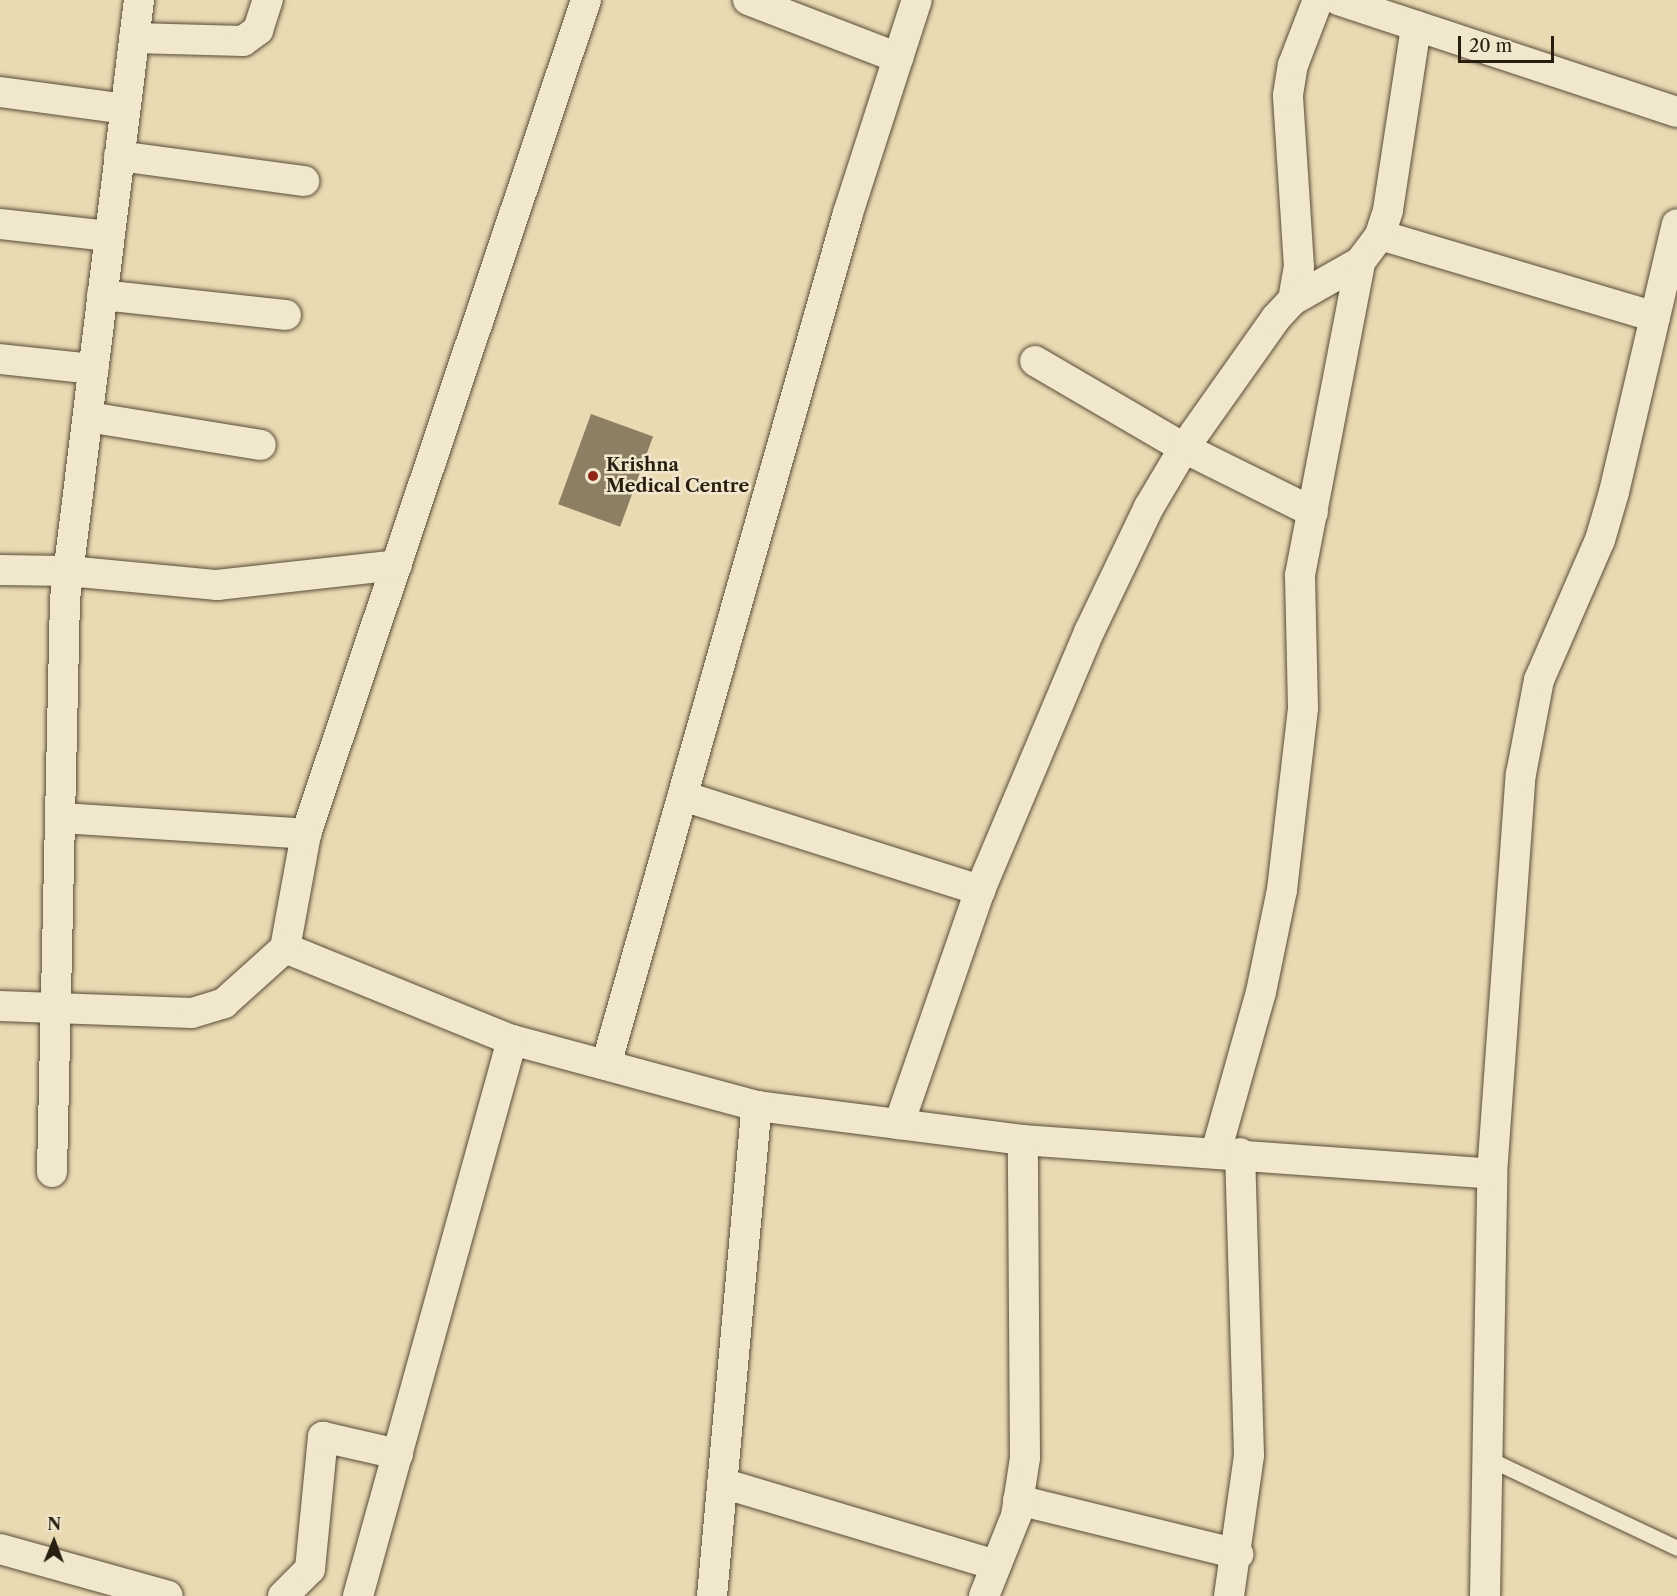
<!DOCTYPE html>
<style>
body{margin:0}
#map{position:relative;width:1677px;height:1596px;overflow:hidden;background:#e9dab2;font-family:"Libre Caslon Text",serif}
div>[style]{position:absolute}
[style*='--x']{left:calc(var(--x)*1px);top:calc(var(--y)*1px);width:calc(var(--w)*1px);rotate:calc(var(--a)*1deg)}
.building>*{inset:0;background:#8c7f64;transform-origin:0 0}
.roads{filter:drop-shadow(0 0 2px #584c38) drop-shadow(0 0 2px #584c38)}
.service>*{height:15px;margin:-7.5px;padding:0 7.5px;transform-origin:7.5px;border-radius:7.5px;background:#f1e7cd}
.minor>*{height:30px;margin:-15px;padding:0 15px;transform-origin:15px;border-radius:15px;background:#f1e7cd}
.dots>*{width:16px;height:16px;translate:-50% -50%;box-sizing:border-box;border:3px solid #f1e7cd;border-radius:50%}
span{translate:-50% -50%;white-space:nowrap;text-align:center;line-height:1.15;-webkit-text-stroke:5px #f1e7cd;paint-order:stroke}
.poi-label{font-size:18px;color:#281d0f;font-weight:700}
.left{translate:0 -50%;text-align:left}
.north{position:absolute;left:24px;top:1512px;width:60px;height:60px;-webkit-text-stroke:4px #f1e7cd;paint-order:stroke;rotate:1deg;font-size:16px;font-weight:700;line-height:24px;text-align:center;color:#281d0f}
.north::after{content:'';display:block;margin:auto;width:21px;height:27px;background:#281d0f;clip-path:polygon(50% 0,100% 100%,50% 72%,0 100%)}
.scale{position:absolute;left:1458px;top:36px;width:96px;height:27px;box-sizing:border-box;border:3px solid #281d0f;border-top:0;padding-left:8px;font-size:18px;line-height:21px;white-space:nowrap;color:#281d0f;-webkit-text-stroke:4px #f1e7cd;paint-order:stroke}
</style>
<div id="map">
<div class="building">
<div style="left:591px;top:414px;width:66px;height:96px;rotate:20deg"></div>
</div>
<div class="roads">
<div class="service">
<div style="--x:1487;--y:1458;--w:210;--a:25.3"></div>
</div>
<div class="minor">
<div style="--x:586;--y:0;--w:880;--a:108.56"></div>
<div style="--x:306;--y:834;--w:116;--a:100.4"></div>
<div style="--x:285;--y:948;--w:245;--a:22.1"></div>
<div style="--x:512;--y:1040;--w:254;--a:15.1"></div>
<div style="--x:757;--y:1106;--w:268;--a:7.3"></div>
<div style="--x:1023;--y:1140;--w:470;--a:4.1"></div>
<div style="--x:748;--y:0;--w:161;--a:21.1"></div>
<div style="--x:1338;--y:0;--w:357;--a:18.3"></div>
<div style="--x:134;--y:38;--w:109;--a:1.6"></div>
<div style="--x:243;--y:41;--w:19;--a:-36"></div>
<div style="--x:258;--y:30;--w:32;--a:-72"></div>
<div style="--x:0;--y:92;--w:126;--a:7.7"></div>
<div style="--x:119;--y:156;--w:187;--a:7.7"></div>
<div style="--x:0;--y:224;--w:110;--a:6.3"></div>
<div style="--x:1380;--y:235;--w:287;--a:16.6"></div>
<div style="--x:102;--y:295;--w:185;--a:6.2"></div>
<div style="--x:1293;--y:300;--w:34;--a:-80"></div>
<div style="--x:1299;--y:267;--w:172;--a:-93.7"></div>
<div style="--x:1288;--y:95;--w:30;--a:-81"></div>
<div style="--x:1293;--y:65;--w:70;--a:-69"></div>
<div style="--x:0;--y:359;--w:94;--a:6.1"></div>
<div style="--x:1035;--y:361;--w:173;--a:30.3"></div>
<div style="--x:1184;--y:448;--w:144;--a:26.4"></div>
<div style="--x:88;--y:417;--w:175;--a:9.2"></div>
<div style="--x:0;--y:570;--w:68;--a:0.8"></div>
<div style="--x:68;--y:571;--w:150;--a:5.4"></div>
<div style="--x:217;--y:585;--w:181;--a:-6.3"></div>
<div style="--x:683;--y:796;--w:312;--a:17.6"></div>
<div style="--x:980;--y:890;--w:248;--a:109.1"></div>
<div style="--x:61;--y:818;--w:246;--a:3.7"></div>
<div style="--x:980;--y:890;--w:280;--a:-67.1"></div>
<div style="--x:1089;--y:632;--w:139;--a:-64.4"></div>
<div style="--x:1149;--y:507;--w:69;--a:-59.3"></div>
<div style="--x:1184;--y:448;--w:159;--a:-54.7"></div>
<div style="--x:1276;--y:318;--w:25;--a:-47"></div>
<div style="--x:1293;--y:300;--w:77;--a:-29.6"></div>
<div style="--x:1360;--y:262;--w:34;--a:-53"></div>
<div style="--x:1380;--y:235;--w:26;--a:-72"></div>
<div style="--x:1388;--y:210;--w:186;--a:-81.3"></div>
<div style="--x:0;--y:1006;--w:192;--a:2.1"></div>
<div style="--x:192;--y:1013;--w:34;--a:-17"></div>
<div style="--x:224;--y:1003;--w:82;--a:-42"></div>
<div style="--x:606;--y:1065;--w:886;--a:-74.14"></div>
<div style="--x:848;--y:213;--w:224;--a:-72.1"></div>
<div style="--x:1216;--y:1152;--w:166;--a:-74.3"></div>
<div style="--x:1261;--y:992;--w:104;--a:-78.4"></div>
<div style="--x:1282;--y:890;--w:183;--a:-83.4"></div>
<div style="--x:1303;--y:708;--w:133;--a:-91.3"></div>
<div style="--x:1300;--y:575;--w:319;--a:-79.1"></div>
<div style="--x:52;--y:1172;--w:573;--a:-88.7"></div>
<div style="--x:65;--y:599;--w:604;--a:-82.96"></div>
<div style="--x:722;--y:1483;--w:286;--a:16.7"></div>
<div style="--x:1018;--y:1500;--w:227;--a:13.8"></div>
<div style="--x:0;--y:1549;--w:174;--a:15.6"></div>
<div style="--x:283;--y:1596;--w:38;--a:-45"></div>
<div style="--x:310;--y:1569;--w:133;--a:-84.4"></div>
<div style="--x:323;--y:1437;--w:77;--a:12.8"></div>
<div style="--x:358;--y:1596;--w:577;--a:-74.52"></div>
<div style="--x:712;--y:1596;--w:492;--a:-84.8"></div>
<div style="--x:984;--y:1596;--w:86;--a:-68.2"></div>
<div style="--x:1016;--y:1516;--w:59;--a:-81.2"></div>
<div style="--x:1025;--y:1458;--w:318;--a:-90.4"></div>
<div style="--x:1229;--y:1596;--w:142;--a:-81.9"></div>
<div style="--x:1249;--y:1455;--w:302;--a:-91.7"></div>
<div style="--x:1485;--y:1596;--w:422;--a:-89"></div>
<div style="--x:1492;--y:1174;--w:401;--a:-85.9"></div>
<div style="--x:1521;--y:774;--w:96;--a:-79.2"></div>
<div style="--x:1539;--y:680;--w:153;--a:-66.5"></div>
<div style="--x:1600;--y:540;--w:50;--a:-73.7"></div>
<div style="--x:1614;--y:492;--w:275;--a:-76.8"></div>
</div>
</div>
<div class="dots">
<div style="left:593px;top:476px;background:#8f2418"></div>
</div>
<div class="poi-label">
<span class="left" style="left:606px;top:476px">Krishna<br>Medical Centre</span>
</div>
<div class="north">N</div>
<div class="scale">20 m</div>
</div>
